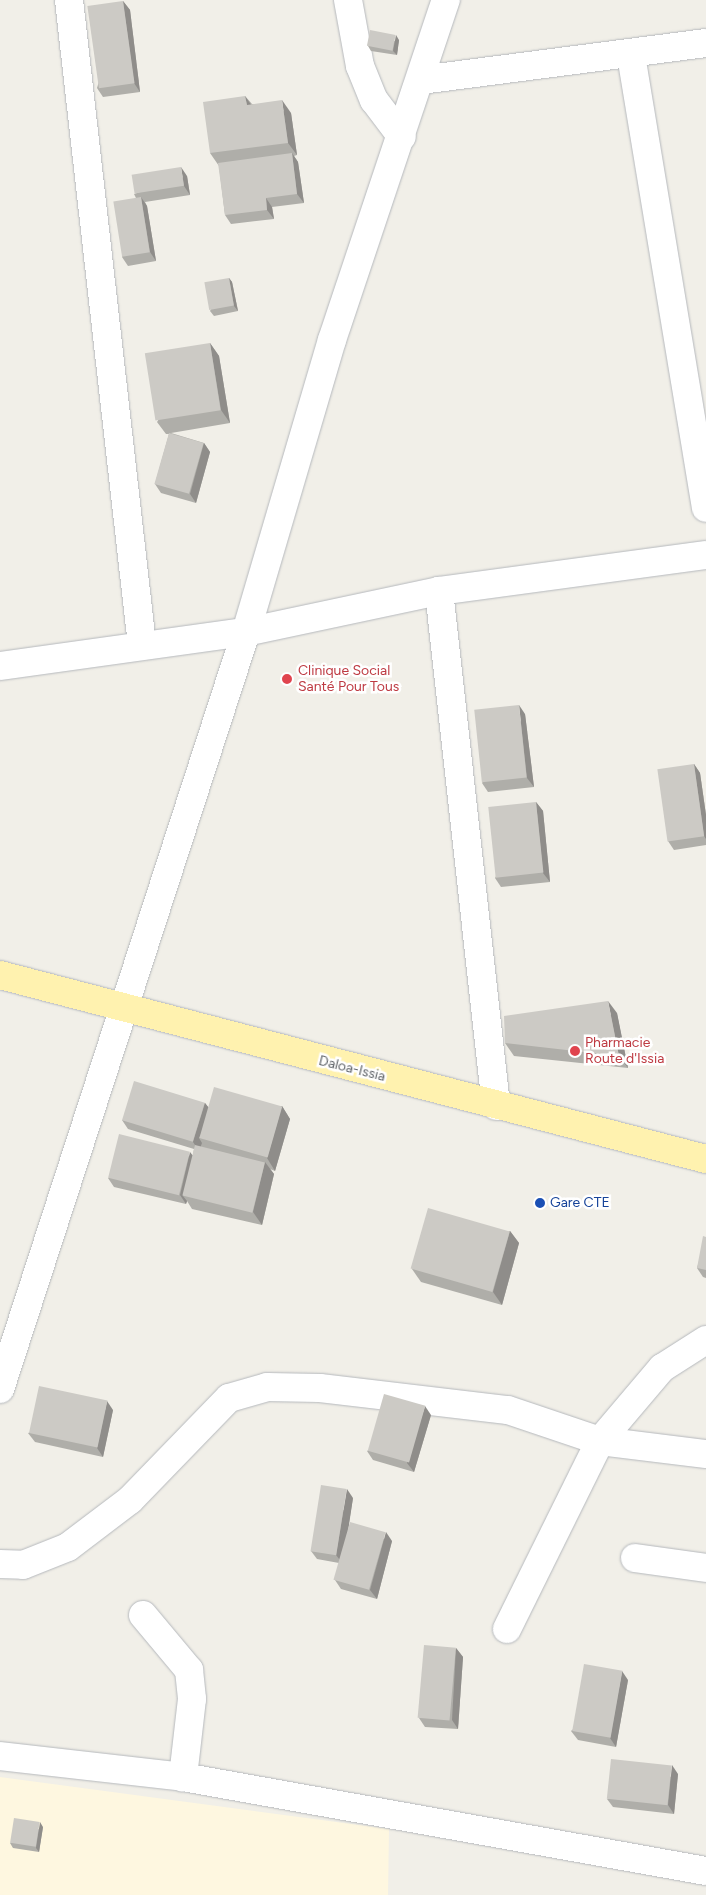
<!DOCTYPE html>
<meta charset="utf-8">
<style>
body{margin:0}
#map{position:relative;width:706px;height:1895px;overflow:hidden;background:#f1efe8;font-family:Figtree,sans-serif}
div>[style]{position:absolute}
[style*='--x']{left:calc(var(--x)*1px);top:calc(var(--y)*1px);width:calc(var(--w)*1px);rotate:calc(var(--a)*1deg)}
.commercial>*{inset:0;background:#fef7e0}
.roads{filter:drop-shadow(0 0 1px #b5b8bc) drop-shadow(0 0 1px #b5b8bc)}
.minor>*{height:28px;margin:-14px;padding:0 14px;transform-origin:14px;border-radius:14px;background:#fff}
.major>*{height:28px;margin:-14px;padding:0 14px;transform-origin:14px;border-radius:14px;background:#fff2af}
.wall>*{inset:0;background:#afaea9}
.shaded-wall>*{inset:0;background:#8f8d8a}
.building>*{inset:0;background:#cccac5;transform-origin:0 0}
.dots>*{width:14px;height:14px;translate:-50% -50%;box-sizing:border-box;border:2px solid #fff;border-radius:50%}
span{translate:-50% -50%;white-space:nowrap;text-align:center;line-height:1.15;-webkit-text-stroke:5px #fff;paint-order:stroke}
.health-label{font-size:14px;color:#be3a42}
.left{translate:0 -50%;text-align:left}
.street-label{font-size:14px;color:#5f6368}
.transit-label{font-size:14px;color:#164399}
</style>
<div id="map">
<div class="commercial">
<div style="clip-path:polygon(0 1777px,389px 1829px,388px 1895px,0 1895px)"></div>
</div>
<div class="roads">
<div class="minor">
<div style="--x:69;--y:0;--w:649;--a:83.54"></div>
<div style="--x:348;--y:0;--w:67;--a:79.7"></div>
<div style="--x:360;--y:66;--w:37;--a:68"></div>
<div style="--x:374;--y:100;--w:46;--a:52.9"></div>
<div style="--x:631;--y:55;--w:459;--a:80.6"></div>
<div style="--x:421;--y:80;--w:287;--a:-7.4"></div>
<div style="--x:439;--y:591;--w:518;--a:83.68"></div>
<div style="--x:0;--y:666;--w:248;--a:-7.9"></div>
<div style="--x:246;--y:632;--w:197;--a:-12"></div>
<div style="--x:439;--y:591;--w:269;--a:-7.7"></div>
<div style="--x:0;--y:1389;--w:796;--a:-72"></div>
<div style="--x:246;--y:632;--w:304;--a:-73.6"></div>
<div style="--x:332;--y:340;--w:359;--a:-71.5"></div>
<div style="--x:635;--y:1558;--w:72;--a:8"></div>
<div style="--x:0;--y:1564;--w:23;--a:2"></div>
<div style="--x:23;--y:1565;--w:48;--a:-21.8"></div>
<div style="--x:68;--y:1547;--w:78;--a:-37.2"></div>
<div style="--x:130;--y:1500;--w:142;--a:-45.9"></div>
<div style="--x:229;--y:1398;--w:40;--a:-16"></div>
<div style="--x:267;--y:1387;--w:53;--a:1.1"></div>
<div style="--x:320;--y:1388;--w:189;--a:6.7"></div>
<div style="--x:508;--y:1410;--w:97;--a:18.6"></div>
<div style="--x:600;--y:1441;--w:107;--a:7"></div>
<div style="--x:143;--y:1615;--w:72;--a:50.1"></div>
<div style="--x:189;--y:1670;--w:29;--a:84"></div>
<div style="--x:192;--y:1699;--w:79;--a:96.6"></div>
<div style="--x:507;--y:1629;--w:210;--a:-63.7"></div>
<div style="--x:600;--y:1441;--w:96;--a:-49.7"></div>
<div style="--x:662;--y:1368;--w:52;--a:-32.5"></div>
<div style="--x:0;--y:1756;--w:184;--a:6.5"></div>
<div style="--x:183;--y:1777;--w:531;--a:10.19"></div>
</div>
<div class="major">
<div style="--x:0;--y:975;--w:730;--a:14.61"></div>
</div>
</div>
<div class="wall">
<div style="clip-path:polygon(123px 1px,130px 10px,140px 92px,103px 97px,97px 88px)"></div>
<div style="clip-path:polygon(399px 40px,397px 55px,371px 51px,368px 46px)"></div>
<div style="clip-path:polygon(245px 96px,252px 104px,291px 113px,297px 155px,294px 156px,298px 162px,304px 203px,272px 207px,274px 219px,231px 224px,225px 215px,219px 166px,210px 153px)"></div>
<div style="clip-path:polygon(187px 176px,190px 195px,145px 202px,147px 206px,156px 261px,128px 266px,122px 257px,136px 198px,134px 194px)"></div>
<div style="clip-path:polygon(229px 278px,232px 282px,238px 311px,214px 316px,210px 311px)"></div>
<div style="clip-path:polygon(210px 343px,219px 356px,230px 423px,171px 433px,204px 443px,210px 452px,196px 503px,161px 493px,155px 484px,169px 434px,166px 434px,157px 422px)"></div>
<div style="clip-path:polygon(525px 714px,534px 787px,488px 792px,482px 783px)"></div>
<div style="clip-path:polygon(694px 764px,700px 773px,706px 815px,706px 845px,674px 850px,668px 841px)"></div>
<div style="clip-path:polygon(536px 802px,543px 811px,550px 882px,501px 887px,495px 878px)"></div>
<div style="clip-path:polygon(617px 1013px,628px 1068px,514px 1056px,505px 1043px)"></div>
<div style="clip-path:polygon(205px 1103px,208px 1107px,282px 1106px,290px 1119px,275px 1171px,270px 1169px,274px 1174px,262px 1225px,192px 1209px,187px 1201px,186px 1204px,114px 1187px,108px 1178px,193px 1155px,194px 1149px,128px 1129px,122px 1120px)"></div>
<div style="clip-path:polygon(510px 1231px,519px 1243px,502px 1305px,421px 1282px,412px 1269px)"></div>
<div style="clip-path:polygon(706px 1237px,706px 1278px,703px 1277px,697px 1268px)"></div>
<div style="clip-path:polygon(113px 1410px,103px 1457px,35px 1442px,28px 1433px)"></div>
<div style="clip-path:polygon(431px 1415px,414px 1472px,373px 1460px,367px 1451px)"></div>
<div style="clip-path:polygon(353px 1498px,348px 1529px,392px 1541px,377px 1599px,341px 1589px,335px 1580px,339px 1563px,317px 1559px,311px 1551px)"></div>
<div style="clip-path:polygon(456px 1648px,463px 1657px,458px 1729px,425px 1727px,419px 1718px)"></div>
<div style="clip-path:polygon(628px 1680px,616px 1747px,578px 1740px,571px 1731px)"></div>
<div style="clip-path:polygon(678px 1774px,674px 1814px,613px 1807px,607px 1799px)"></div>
<div style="clip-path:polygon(43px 1827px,39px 1852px,13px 1848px,10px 1843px)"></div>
</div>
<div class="shaded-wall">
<div style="clip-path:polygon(123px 1px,130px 10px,140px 92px,134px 83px)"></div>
<div style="clip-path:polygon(396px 35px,399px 40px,397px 55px,393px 51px)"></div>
<div style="clip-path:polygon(245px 96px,254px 109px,247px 105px)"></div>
<div style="clip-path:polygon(282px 100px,291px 113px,297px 155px,288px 143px)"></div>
<div style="clip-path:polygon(292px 153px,298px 162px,304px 203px,297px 194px)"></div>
<div style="clip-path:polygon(181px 167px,187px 176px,190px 195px,184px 186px)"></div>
<div style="clip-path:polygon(141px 197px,147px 206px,156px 261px,150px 252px)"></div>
<div style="clip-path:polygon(266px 198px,272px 207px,274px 219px,267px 210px)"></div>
<div style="clip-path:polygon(229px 278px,232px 282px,238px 311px,234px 306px)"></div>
<div style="clip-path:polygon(210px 343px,219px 356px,230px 423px,221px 410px)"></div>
<div style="clip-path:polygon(204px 443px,210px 452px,196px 503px,190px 494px)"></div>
<div style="clip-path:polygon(519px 705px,525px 714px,534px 787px,527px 778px)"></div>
<div style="clip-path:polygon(694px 764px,700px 773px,706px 815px,706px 839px,704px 836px)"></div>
<div style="clip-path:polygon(536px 802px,543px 811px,550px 882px,543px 873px)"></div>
<div style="clip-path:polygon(608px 1001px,617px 1013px,628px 1068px,619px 1056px)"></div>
<div style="clip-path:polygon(205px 1103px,212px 1112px,199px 1138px,202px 1143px,199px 1151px,193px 1142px)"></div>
<div style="clip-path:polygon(282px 1106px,290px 1119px,275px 1171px,267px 1158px)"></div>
<div style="clip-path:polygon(190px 1152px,197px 1161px,183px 1196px,187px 1201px,186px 1204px,180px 1195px)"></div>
<div style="clip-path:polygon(265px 1162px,274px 1174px,262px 1225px,253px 1212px)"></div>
<div style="clip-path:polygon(510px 1231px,519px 1243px,502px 1305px,493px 1292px)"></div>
<div style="clip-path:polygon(107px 1401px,113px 1410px,103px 1457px,97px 1448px)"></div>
<div style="clip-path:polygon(425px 1406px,431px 1415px,414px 1472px,407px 1463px)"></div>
<div style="clip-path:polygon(347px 1489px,353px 1498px,343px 1564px,336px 1555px)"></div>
<div style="clip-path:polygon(386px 1532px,392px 1541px,377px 1599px,370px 1590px)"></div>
<div style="clip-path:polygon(456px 1648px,463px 1657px,458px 1729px,452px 1720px)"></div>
<div style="clip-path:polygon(622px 1671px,628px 1680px,616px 1747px,610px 1738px)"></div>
<div style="clip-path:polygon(672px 1765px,678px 1774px,674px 1814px,668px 1805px)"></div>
<div style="clip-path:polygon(40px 1822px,43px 1827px,39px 1852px,36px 1848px)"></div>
</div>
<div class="building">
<div style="left:123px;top:1px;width:83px;height:36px;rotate:82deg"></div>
<div style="left:370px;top:30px;width:26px;height:16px;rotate:11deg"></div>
<div style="clip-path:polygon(245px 96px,247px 105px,282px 100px,288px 143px,210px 153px,203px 102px)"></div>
<div style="clip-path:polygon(292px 153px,297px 194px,266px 198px,267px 210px,225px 215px,218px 163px)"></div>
<div style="left:181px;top:167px;width:19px;height:50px;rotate:81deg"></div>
<div style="left:141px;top:197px;width:56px;height:28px;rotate:81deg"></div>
<div style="left:229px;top:278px;width:28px;height:25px;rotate:80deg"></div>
<div style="left:210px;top:343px;width:68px;height:66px;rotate:81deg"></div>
<div style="left:169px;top:433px;width:36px;height:53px;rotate:16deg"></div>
<div style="left:519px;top:705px;width:73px;height:45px;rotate:84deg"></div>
<div style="left:694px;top:764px;width:73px;height:37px;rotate:82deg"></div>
<div style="left:536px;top:802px;width:71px;height:48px;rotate:84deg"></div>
<div style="clip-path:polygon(608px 1001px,619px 1056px,505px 1043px,504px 1016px)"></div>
<div style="left:134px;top:1081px;width:74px;height:41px;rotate:17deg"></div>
<div style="left:214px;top:1087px;width:71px;height:53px;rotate:16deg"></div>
<div style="left:119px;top:1134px;width:73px;height:45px;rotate:14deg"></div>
<div style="left:195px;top:1145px;width:72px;height:52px;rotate:14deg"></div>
<div style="left:428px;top:1208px;width:85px;height:63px;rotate:16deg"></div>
<div style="clip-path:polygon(703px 1236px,706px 1237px,706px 1270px,697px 1268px)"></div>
<div style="left:39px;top:1386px;width:70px;height:48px;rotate:12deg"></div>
<div style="left:384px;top:1394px;width:43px;height:59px;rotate:16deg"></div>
<div style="left:321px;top:1485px;width:26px;height:67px;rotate:9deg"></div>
<div style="left:350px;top:1522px;width:37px;height:60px;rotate:16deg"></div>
<div style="left:424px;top:1645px;width:32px;height:73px;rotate:5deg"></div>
<div style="left:584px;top:1664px;width:39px;height:68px;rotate:10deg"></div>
<div style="left:611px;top:1759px;width:61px;height:40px;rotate:6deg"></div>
<div style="left:14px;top:1818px;width:26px;height:25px;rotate:9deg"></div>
</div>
<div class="dots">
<div style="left:287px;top:679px;background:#e0444e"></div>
<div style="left:575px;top:1051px;background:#e0444e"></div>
<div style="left:540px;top:1203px;background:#1a4fb4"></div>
</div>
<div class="health-label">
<span class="left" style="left:298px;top:679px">Clinique Social<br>Santé Pour Tous</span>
<span class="left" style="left:585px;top:1051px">Pharmacie<br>Route d'Issia</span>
</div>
<div class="street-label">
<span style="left:352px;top:1069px;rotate:14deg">Daloa-Issia</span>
</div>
<div class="transit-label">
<span class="left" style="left:550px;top:1203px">Gare CTE</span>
</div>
</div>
